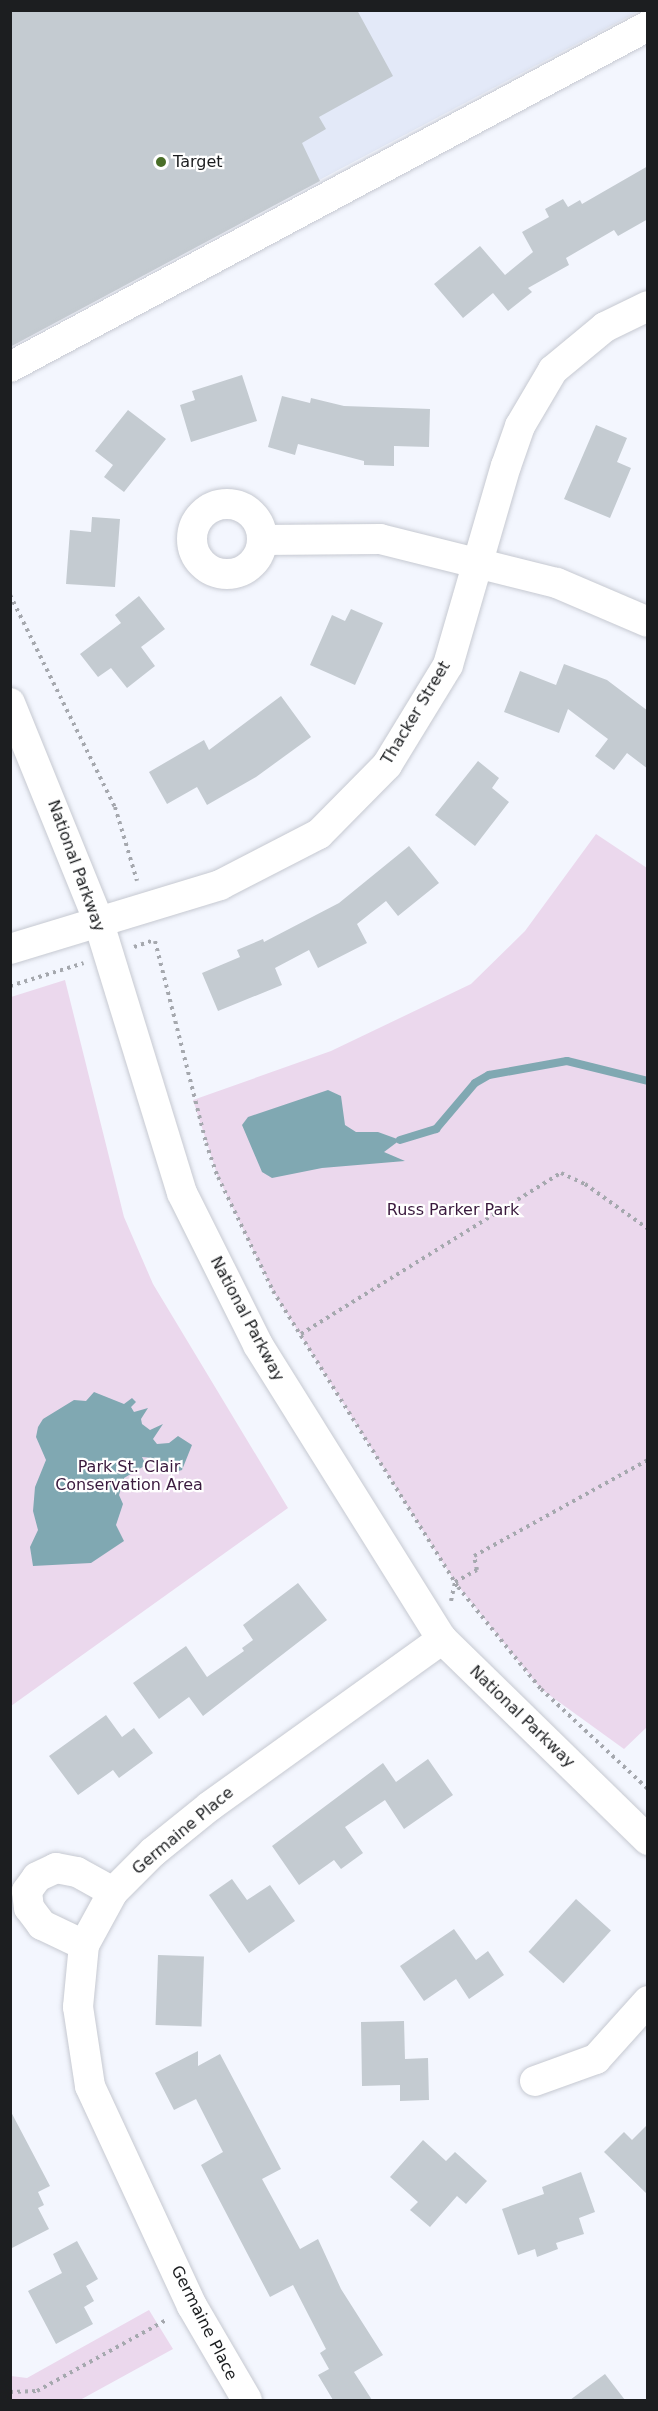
<!DOCTYPE html>
<style>
body{margin:0}
#map{position:relative;width:658px;height:2411px;overflow:hidden;background:#f3f6fe;font-family:"DejaVu Sans",sans-serif}
div>[style]{position:absolute}
[style*='--x']{left:calc(var(--x)*1px);top:calc(var(--y)*1px);width:calc(var(--w)*1px);rotate:calc(var(--a)*1deg)}
.built>*{inset:0;background:#e3e9f8}
.green>*{inset:0;background:#ebd8ed}
.water>*{inset:0;background:#80a8b2}
.stream>*{height:8px;margin:-4px;padding:0 4px;transform-origin:4px;border-radius:4px;background:#80a8b2}
.building>*{inset:0;background:#c4cbd1;transform-origin:0 0}
.path>*{height:4px;margin-top:-2px;transform-origin:0;background:repeating-linear-gradient(90deg,#a5a8ae 0 3px,transparent 0 7.5px)}
.roads{filter:drop-shadow(0 0 2px #c6c9d1) drop-shadow(0 0 2px #c6c9d1)}
.minor>*{height:30px;margin:-15px;padding:0 15px;transform-origin:15px;border-radius:15px;background:#fff}
.minor>.ring{margin:-15px;padding:0;box-sizing:content-box;background:none;border:30px solid #fff;border-radius:50%}
.dots>*{width:16px;height:16px;translate:-50% -50%;box-sizing:border-box;border:3px solid #fff;border-radius:50%}
span{translate:-50% -50%;white-space:nowrap;text-align:center;line-height:1.15;-webkit-text-stroke:4.5px #fff;paint-order:stroke}
.poi-label{font-size:16px;color:#1c1e20}
.left{translate:0 -50%;text-align:left}
.street-label{font-size:16px;color:#1c1e20}
.park-label{font-size:16px;color:#3a1a3e}
.frame{position:absolute;inset:0;border:12px solid #1c1e20;pointer-events:none}
</style>
<div id="map">
<div class="built">
<div style="clip-path:polygon(11px 11px,639px 11px,11px 343px)"></div>
</div>
<div class="green">
<div style="clip-path:polygon(596px 834px,647px 868px,648px 1726px,624px 1749px,541px 1689px,455px 1582px,273px 1291px,218px 1177px,193px 1100px,331px 1051px,471px 984px,525px 931px)"></div>
<div style="clip-path:polygon(65px 980px,124px 1217px,153px 1284px,288px 1508px,11px 1706px,11px 997px)"></div>
<div style="clip-path:polygon(149px 2310px,173px 2349px,80px 2400px,11px 2400px,11px 2376px,27px 2378px)"></div>
</div>
<div class="water">
<div style="clip-path:polygon(328px 1090px,341px 1096px,345px 1125px,356px 1132px,378px 1132px,400px 1140px,384px 1152px,405px 1161px,322px 1168px,272px 1178px,262px 1172px,242px 1125px,248px 1117px)"></div>
<div style="clip-path:polygon(94px 1392px,124px 1404px,132px 1398px,136px 1402px,131px 1407px,134px 1412px,148px 1408px,141px 1419px,142px 1424px,150px 1430px,163px 1424px,153px 1439px,157px 1444px,169px 1443px,178px 1436px,192px 1445px,182px 1470px,175px 1472px,153px 1458px,142px 1457px,146px 1465px,124px 1478px,119px 1495px,123px 1504px,116px 1525px,124px 1541px,91px 1563px,33px 1566px,30px 1547px,38px 1530px,33px 1511px,35px 1487px,46px 1460px,36px 1437px,38px 1427px,43px 1419px,74px 1400px,86px 1401px)"></div>
</div>
<div class="stream">
<div style="--x:400;--y:1140;--w:38;--a:-17"></div>
<div style="--x:436;--y:1129;--w:60;--a:-49.7"></div>
<div style="--x:475;--y:1083;--w:16;--a:-30"></div>
<div style="--x:489;--y:1075;--w:79;--a:-10.2"></div>
<div style="--x:567;--y:1061;--w:83;--a:13.9"></div>
</div>
<div class="building">
<div style="clip-path:polygon(10px 10px,357px 10px,393px 76px,319px 117px,326px 129px,302px 143px,320px 181px,10px 347px)"></div>
<div style="clip-path:polygon(648px 166px,648px 219px,618px 236px,614px 230px,566px 258px,569px 265px,528px 288px,532px 292px,508px 311px,493px 293px,463px 318px,434px 284px,480px 246px,505px 275px,533px 252px,522px 232px,549px 217px,545px 209px,563px 199px,568px 207px,580px 200px,582px 204px)"></div>
<div style="clip-path:polygon(242px 375px,257px 421px,191px 442px,180px 405px,195px 400px,192px 391px)"></div>
<div style="clip-path:polygon(282px 396px,310px 403px,311px 398px,344px 406px,430px 409px,429px 447px,394px 446px,394px 466px,364px 465px,364px 461px,298px 444px,295px 455px,268px 447px)"></div>
<div style="clip-path:polygon(128px 410px,166px 439px,124px 492px,104px 477px,113px 465px,95px 451px)"></div>
<div style="clip-path:polygon(596px 425px,627px 438px,617px 462px,631px 468px,610px 518px,564px 499px)"></div>
<div style="clip-path:polygon(92px 517px,120px 519px,115px 587px,66px 584px,70px 530px,91px 532px)"></div>
<div style="clip-path:polygon(139px 596px,165px 629px,141px 647px,155px 666px,127px 688px,111px 668px,98px 677px,80px 654px,121px 623px,115px 615px)"></div>
<div style="clip-path:polygon(351px 609px,383px 623px,355px 685px,310px 665px,332px 615px,345px 621px)"></div>
<div style="clip-path:polygon(564px 664px,607px 680px,648px 711px,648px 769px,627px 753px,614px 770px,595px 756px,608px 739px,568px 709px,559px 733px,504px 712px,520px 671px,556px 685px)"></div>
<div style="clip-path:polygon(281px 696px,311px 737px,256px 777px,207px 805px,197px 787px,167px 804px,149px 772px,204px 740px,209px 750px)"></div>
<div style="clip-path:polygon(478px 761px,499px 778px,492px 788px,509px 802px,475px 846px,435px 815px)"></div>
<div style="clip-path:polygon(409px 846px,439px 883px,398px 916px,386px 901px,357px 924px,367px 943px,318px 968px,309px 950px,275px 968px,282px 985px,218px 1011px,202px 973px,240px 957px,237px 950px,263px 939px,264px 942px,339px 903px)"></div>
<div style="clip-path:polygon(298px 1583px,327px 1620px,203px 1716px,189px 1697px,159px 1719px,133px 1683px,186px 1646px,207px 1677px,244px 1651px,242px 1648px,253px 1640px,243px 1625px)"></div>
<div style="clip-path:polygon(106px 1715px,122px 1737px,134px 1728px,153px 1753px,119px 1778px,113px 1770px,78px 1795px,49px 1756px)"></div>
<div style="clip-path:polygon(428px 1759px,453px 1795px,404px 1829px,385px 1800px,345px 1827px,363px 1853px,341px 1869px,334px 1860px,299px 1885px,272px 1846px,383px 1763px,396px 1782px)"></div>
<div style="clip-path:polygon(232px 1879px,247px 1900px,270px 1885px,295px 1921px,249px 1953px,209px 1895px)"></div>
<div style="left:576px;top:1899px;width:47px;height:71px;rotate:42deg"></div>
<div style="clip-path:polygon(454px 1929px,476px 1960px,488px 1951px,504px 1975px,469px 1999px,456px 1979px,424px 2001px,400px 1966px)"></div>
<div style="left:158px;top:1955px;width:46px;height:70px;rotate:2deg"></div>
<div style="clip-path:polygon(404px 2021px,405px 2059px,428px 2058px,429px 2100px,400px 2101px,400px 2085px,362px 2086px,361px 2022px)"></div>
<div style="clip-path:polygon(198px 2051px,198px 2066px,220px 2054px,281px 2169px,262px 2179px,300px 2249px,318px 2239px,341px 2289px,383px 2355px,354px 2372px,372px 2400px,333px 2400px,318px 2375px,329px 2369px,320px 2353px,326px 2349px,293px 2285px,270px 2297px,201px 2165px,223px 2152px,196px 2099px,174px 2110px,155px 2073px)"></div>
<div style="clip-path:polygon(10px 2110px,50px 2186px,38px 2192px,44px 2205px,38px 2208px,49px 2229px,10px 2249px)"></div>
<div style="clip-path:polygon(648px 2124px,648px 2195px,604px 2152px,624px 2132px,632px 2140px)"></div>
<div style="clip-path:polygon(423px 2140px,446px 2161px,455px 2152px,487px 2181px,466px 2204px,457px 2196px,430px 2227px,410px 2210px,418px 2202px,390px 2177px)"></div>
<div style="clip-path:polygon(581px 2172px,595px 2212px,579px 2218px,584px 2234px,556px 2243px,558px 2249px,537px 2257px,535px 2249px,518px 2255px,502px 2209px,544px 2194px,542px 2187px)"></div>
<div style="clip-path:polygon(77px 2241px,98px 2279px,86px 2286px,94px 2301px,84px 2307px,93px 2324px,56px 2344px,28px 2291px,62px 2273px,53px 2254px)"></div>
<div style="clip-path:polygon(605px 2374px,625px 2400px,570px 2400px)"></div>
</div>
<div class="path">
<div style="--x:10;--y:595;--w:237;--a:63.7"></div>
<div style="--x:115;--y:807;--w:77;--a:73.4"></div>
<div style="--x:155;--y:941;--w:208;--a:75.8"></div>
<div style="--x:206;--y:1143;--w:36;--a:71"></div>
<div style="--x:218;--y:1177;--w:127;--a:64.2"></div>
<div style="--x:273;--y:1291;--w:349;--a:58"></div>
<div style="--x:458;--y:1587;--w:132;--a:50.9"></div>
<div style="--x:541;--y:1689;--w:146;--a:43.1"></div>
<div style="--x:134;--y:947;--w:21;--a:-19"></div>
<div style="--x:10;--y:986;--w:77;--a:-17.3"></div>
<div style="--x:301;--y:1334;--w:306;--a:-31.8"></div>
<div style="--x:561;--y:1173;--w:26;--a:25"></div>
<div style="--x:585;--y:1184;--w:77;--a:35.5"></div>
<div style="--x:451;--y:1601;--w:19;--a:-78"></div>
<div style="--x:455;--y:1582;--w:25;--a:-29"></div>
<div style="--x:477;--y:1570;--w:14;--a:-102"></div>
<div style="--x:474;--y:1556;--w:199;--a:-28.9"></div>
<div style="--x:10;--y:2392;--w:27;--a:-2"></div>
<div style="--x:37;--y:2391;--w:149;--a:-28.8"></div>
</div>
<div class="roads">
<div class="minor">
<div style="--x:10;--y:367;--w:723;--a:-28.12"></div>
<div class="ring" style="left:192px;top:504px;width:40px;height:40px"></div>
<div style="--x:262;--y:540;--w:118;--a:-0.5"></div>
<div style="--x:380;--y:539;--w:182;--a:14"></div>
<div style="--x:557;--y:583;--w:99;--a:23.2"></div>
<div style="--x:10;--y:703;--w:234;--a:67.9"></div>
<div style="--x:98;--y:920;--w:286;--a:72.9"></div>
<div style="--x:182;--y:1193;--w:170;--a:63.4"></div>
<div style="--x:258;--y:1345;--w:347;--a:58"></div>
<div style="--x:442;--y:1639;--w:288;--a:44.3"></div>
<div style="--x:10;--y:949;--w:220;--a:-16.9"></div>
<div style="--x:220;--y:885;--w:111;--a:-27.3"></div>
<div style="--x:319;--y:834;--w:97;--a:-45.4"></div>
<div style="--x:387;--y:765;--w:117;--a:-58.6"></div>
<div style="--x:448;--y:665;--w:207;--a:-73.8"></div>
<div style="--x:506;--y:466;--w:42;--a:-70.7"></div>
<div style="--x:520;--y:426;--w:65;--a:-59.5"></div>
<div style="--x:553;--y:370;--w:67;--a:-39.6"></div>
<div style="--x:605;--y:327;--w:48;--a:-26"></div>
<div style="--x:84;--y:1945;--w:47;--a:-154.5"></div>
<div style="--x:42;--y:1925;--w:21;--a:-127"></div>
<div style="--x:29;--y:1908;--w:17;--a:-97"></div>
<div style="--x:27;--y:1891;--w:17;--a:-54"></div>
<div style="--x:37;--y:1877;--w:21;--a:-25"></div>
<div style="--x:56;--y:1868;--w:21;--a:11"></div>
<div style="--x:77;--y:1872;--w:41;--a:29.1"></div>
<div style="--x:535;--y:2081;--w:65;--a:-19.8"></div>
<div style="--x:596;--y:2059;--w:78;--a:-48.1"></div>
<div style="--x:247;--y:2400;--w:109;--a:-120.3"></div>
<div style="--x:192;--y:2306;--w:242;--a:-114.9"></div>
<div style="--x:90;--y:2086;--w:80;--a:-98.6"></div>
<div style="--x:78;--y:2007;--w:62;--a:-84.5"></div>
<div style="--x:84;--y:1945;--w:60;--a:-61.3"></div>
<div style="--x:113;--y:1892;--w:57;--a:-45"></div>
<div style="--x:153;--y:1852;--w:73;--a:-38.9"></div>
<div style="--x:210;--y:1806;--w:286;--a:-35.7"></div>
</div>
</div>
<div class="dots">
<div style="left:161px;top:162px;background:#496e28"></div>
</div>
<div class="poi-label">
<span class="left" style="left:173px;top:162px">Target</span>
</div>
<div class="street-label">
<span style="left:416px;top:713px;rotate:-59deg">Thacker Street</span>
<span style="left:76px;top:866px;rotate:70deg">National Parkway</span>
<span style="left:247px;top:1319px;rotate:62deg">National Parkway</span>
<span style="left:522px;top:1717px;rotate:44deg">National Parkway</span>
<span style="left:183px;top:1831px;rotate:-40deg">Germaine Place</span>
<span style="left:204px;top:2323px;rotate:63deg">Germaine Place</span>
</div>
<div class="park-label">
<span style="left:453px;top:1210px">Russ Parker Park</span>
<span style="left:129px;top:1476px">Park St. Clair<br>Conservation Area</span>
</div>
<div class="frame"></div>
</div>
